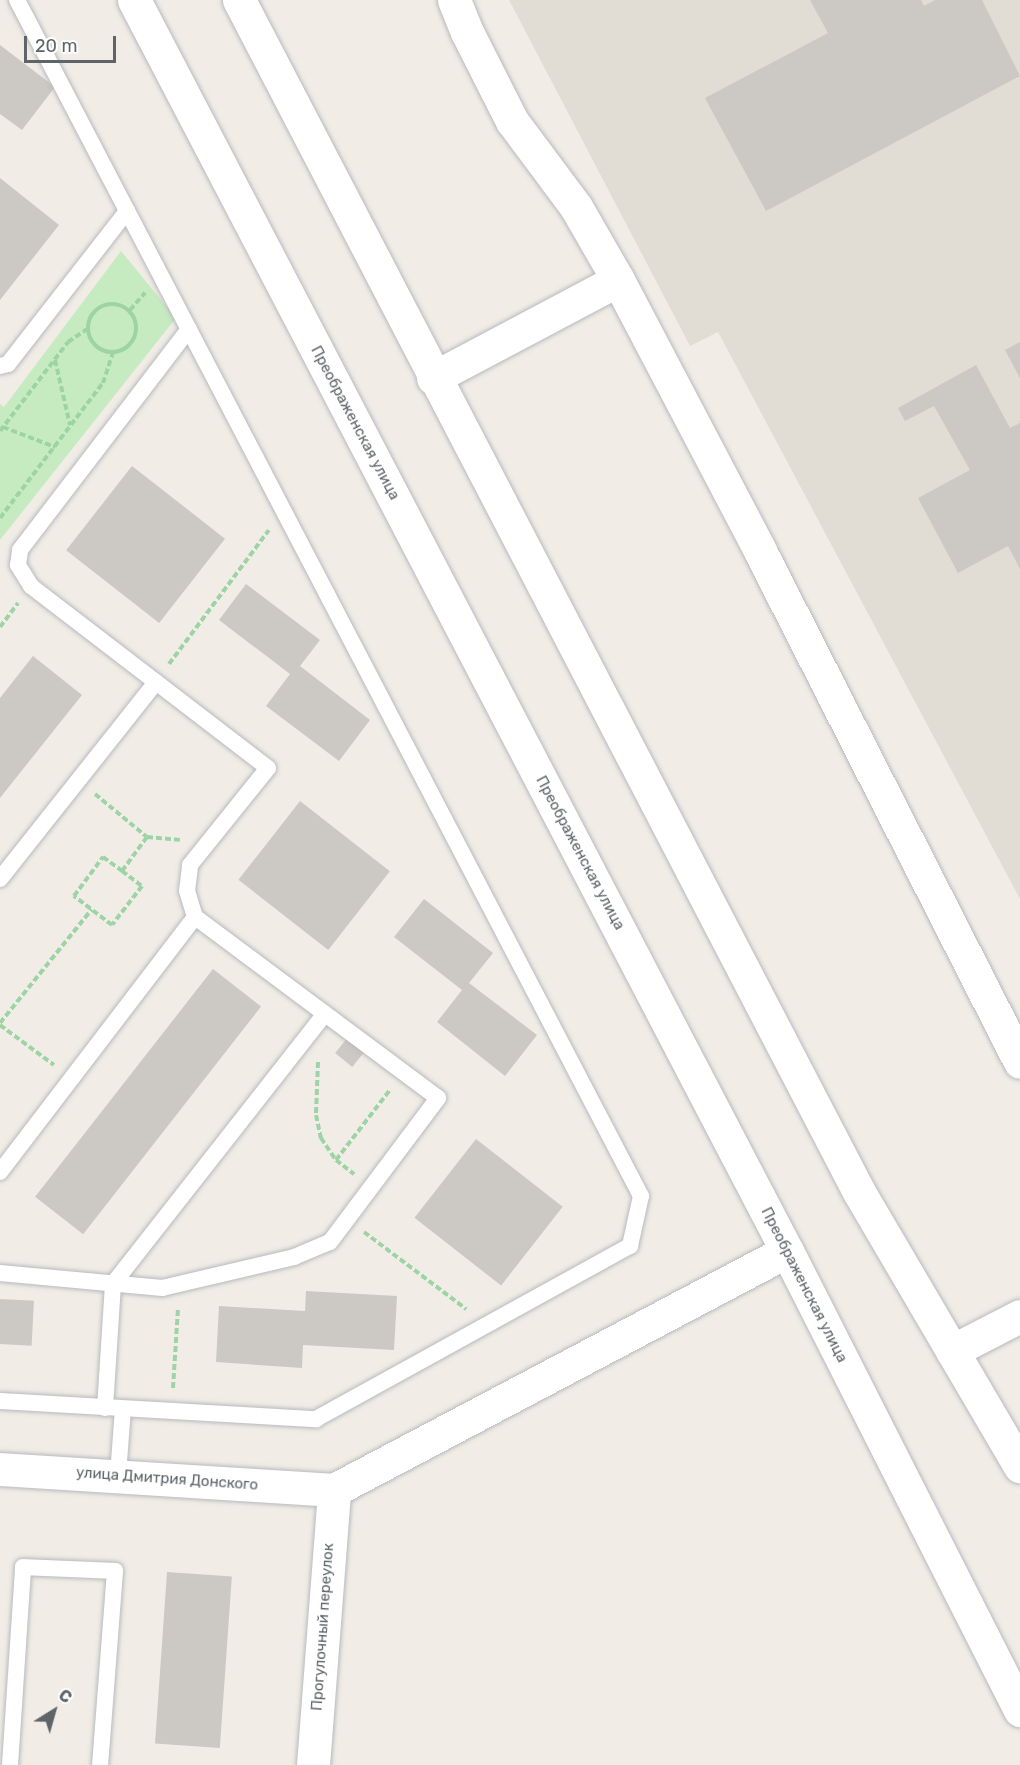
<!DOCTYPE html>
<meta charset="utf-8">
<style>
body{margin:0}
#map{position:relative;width:1020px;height:1765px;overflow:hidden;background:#f1ede6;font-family:Rubik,sans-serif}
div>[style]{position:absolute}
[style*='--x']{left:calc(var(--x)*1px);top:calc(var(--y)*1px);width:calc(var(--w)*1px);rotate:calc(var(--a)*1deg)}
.education>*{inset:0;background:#e1ddd5}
.green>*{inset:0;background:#c7ebc1}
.building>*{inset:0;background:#ccc8c3;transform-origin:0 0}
.path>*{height:4px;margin-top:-2px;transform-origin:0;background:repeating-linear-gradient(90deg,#9dd4a5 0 6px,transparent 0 9px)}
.path>.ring{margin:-2px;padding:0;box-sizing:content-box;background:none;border:4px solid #9dd4a5;border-radius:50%}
.roads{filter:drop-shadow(0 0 2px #b7babe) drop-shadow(0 0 2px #b7babe)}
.lane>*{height:16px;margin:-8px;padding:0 8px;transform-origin:8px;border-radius:8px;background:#fff}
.street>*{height:33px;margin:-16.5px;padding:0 16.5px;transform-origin:16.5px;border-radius:16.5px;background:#fff}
.secondary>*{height:33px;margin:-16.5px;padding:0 16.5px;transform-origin:16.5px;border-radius:16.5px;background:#fff}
span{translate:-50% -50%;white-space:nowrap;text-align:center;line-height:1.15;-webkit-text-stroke:4.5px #fff;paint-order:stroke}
.street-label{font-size:15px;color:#5e6468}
.north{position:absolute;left:24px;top:1681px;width:60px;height:60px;-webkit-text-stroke:4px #fff;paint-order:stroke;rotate:37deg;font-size:16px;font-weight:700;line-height:24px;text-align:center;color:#5e6468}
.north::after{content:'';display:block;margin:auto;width:21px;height:27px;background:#5e6468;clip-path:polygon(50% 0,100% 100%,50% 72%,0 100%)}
.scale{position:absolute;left:24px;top:36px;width:92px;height:27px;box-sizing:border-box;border:3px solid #5e6468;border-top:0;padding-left:8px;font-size:18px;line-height:21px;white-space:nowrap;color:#5e6468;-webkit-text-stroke:4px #fff;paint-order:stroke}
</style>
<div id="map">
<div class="education">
<div style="clip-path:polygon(509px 0,1020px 0,1020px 899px,718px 332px,690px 346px)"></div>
</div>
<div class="green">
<div style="clip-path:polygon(121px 251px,176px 318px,0 540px,0 404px,4px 407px)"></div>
</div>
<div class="building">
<div style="clip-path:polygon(810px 0,921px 0,924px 6px,935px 0,982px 0,1020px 76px,766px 211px,705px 98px,828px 33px)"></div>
<div style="clip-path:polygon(0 45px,55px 87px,22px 130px,0 114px)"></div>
<div style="clip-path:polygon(0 178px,59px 225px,0 300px)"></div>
<div style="clip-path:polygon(1020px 342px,1020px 378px,1005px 350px)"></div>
<div style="clip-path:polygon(976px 365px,1010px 428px,1020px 423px,1020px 569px,1008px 546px,958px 573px,918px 498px,970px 470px,934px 406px,905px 421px,898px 408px)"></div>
<div style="left:132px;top:466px;width:118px;height:107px;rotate:38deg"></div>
<div style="clip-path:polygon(246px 584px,320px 640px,300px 666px,370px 720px,339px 761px,266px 706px,290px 674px,219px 620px)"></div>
<div style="clip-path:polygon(33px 656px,82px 695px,0 798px,0 698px)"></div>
<div style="left:300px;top:801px;width:114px;height:100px;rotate:38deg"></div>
<div style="clip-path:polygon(424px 899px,493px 953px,469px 983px,537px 1035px,505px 1076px,437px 1022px,462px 990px,394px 937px)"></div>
<div style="left:213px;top:969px;width:61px;height:289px;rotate:38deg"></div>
<div style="left:349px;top:1036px;width:22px;height:22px;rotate:39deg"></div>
<div style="left:476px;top:1139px;width:110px;height:100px;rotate:38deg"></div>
<div style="clip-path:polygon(306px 1291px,397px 1296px,394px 1350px,303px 1345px,302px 1368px,216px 1362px,219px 1306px,305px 1311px)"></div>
<div style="left:0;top:1299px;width:34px;height:45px;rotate:3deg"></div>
<div style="left:167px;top:1572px;width:65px;height:172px;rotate:4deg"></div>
</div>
<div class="path">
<div class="ring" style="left:88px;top:304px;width:44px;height:44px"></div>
<div style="--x:130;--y:310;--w:23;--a:-49"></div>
<div style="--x:55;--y:360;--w:67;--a:77"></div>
<div style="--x:3;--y:427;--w:56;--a:21"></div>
<div style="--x:0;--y:431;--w:112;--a:-52.6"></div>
<div style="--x:68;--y:342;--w:23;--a:-34"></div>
<div style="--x:0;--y:518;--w:170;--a:-52.7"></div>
<div style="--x:103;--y:383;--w:32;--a:-72"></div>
<div style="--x:0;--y:627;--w:30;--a:-53"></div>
<div style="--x:169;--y:664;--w:167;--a:-53.3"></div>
<div style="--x:95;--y:794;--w:67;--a:39.6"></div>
<div style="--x:147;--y:837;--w:33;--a:5"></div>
<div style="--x:122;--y:871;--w:25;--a:37"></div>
<div style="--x:142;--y:886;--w:49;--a:127.6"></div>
<div style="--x:112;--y:925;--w:48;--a:-142.7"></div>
<div style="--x:74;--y:896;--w:49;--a:-53.4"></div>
<div style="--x:103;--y:857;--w:24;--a:36"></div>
<div style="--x:122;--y:871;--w:42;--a:-53.7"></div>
<div style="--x:0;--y:1023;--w:146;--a:-51.1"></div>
<div style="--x:0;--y:1025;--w:67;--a:36.5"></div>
<div style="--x:318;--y:1062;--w:53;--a:92.2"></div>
<div style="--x:316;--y:1115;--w:24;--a:78"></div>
<div style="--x:321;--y:1138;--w:27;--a:56"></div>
<div style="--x:336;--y:1160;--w:88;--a:-52.4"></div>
<div style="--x:336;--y:1160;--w:23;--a:38"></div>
<div style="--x:364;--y:1232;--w:128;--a:37"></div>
<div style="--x:173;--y:1388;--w:79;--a:-86.4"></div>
</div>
<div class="roads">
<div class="lane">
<div style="--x:0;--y:366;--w:8;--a:-14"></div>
<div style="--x:8;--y:364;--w:194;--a:-52.1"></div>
<div style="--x:0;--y:879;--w:251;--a:-51.6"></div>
<div style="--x:0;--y:1172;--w:321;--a:-52.6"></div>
<div style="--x:0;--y:1273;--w:163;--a:5.3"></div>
<div style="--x:162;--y:1288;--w:136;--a:-13.2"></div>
<div style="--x:294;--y:1257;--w:39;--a:-23"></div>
<div style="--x:330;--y:1242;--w:180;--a:-53.1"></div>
<div style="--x:438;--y:1098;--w:303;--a:-143.3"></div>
<div style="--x:195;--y:917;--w:27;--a:-107"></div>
<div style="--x:187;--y:891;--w:26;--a:-83"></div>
<div style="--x:190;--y:865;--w:124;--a:-51.2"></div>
<div style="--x:268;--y:768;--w:299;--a:-142.5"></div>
<div style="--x:31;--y:586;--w:25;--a:-122"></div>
<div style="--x:18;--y:565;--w:15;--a:-82"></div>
<div style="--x:20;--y:550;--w:278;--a:-52.6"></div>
<div style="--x:0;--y:1401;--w:317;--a:3.3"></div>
<div style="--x:316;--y:1419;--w:359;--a:-28.9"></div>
<div style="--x:630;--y:1246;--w:51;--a:-77.6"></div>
<div style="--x:641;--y:1196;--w:1349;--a:-117.55"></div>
<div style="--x:105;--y:1408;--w:124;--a:-86.3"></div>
<div style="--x:113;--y:1284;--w:343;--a:-51.9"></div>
<div style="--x:118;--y:1475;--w:66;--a:-85.7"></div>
<div style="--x:10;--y:1765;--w:198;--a:-86.2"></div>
<div style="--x:23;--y:1567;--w:92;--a:2.5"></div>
<div style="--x:115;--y:1571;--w:195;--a:94.4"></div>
</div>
<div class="street">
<div style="--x:454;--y:0;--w:35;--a:68"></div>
<div style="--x:467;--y:32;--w:100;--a:63.2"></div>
<div style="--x:512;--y:121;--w:107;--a:53.3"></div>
<div style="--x:576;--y:207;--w:84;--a:60.1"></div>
<div style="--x:618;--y:280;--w:306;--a:62.3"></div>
<div style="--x:760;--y:551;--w:573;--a:63.03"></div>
<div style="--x:433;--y:378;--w:209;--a:-27.9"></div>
<div style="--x:952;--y:1351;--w:76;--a:-27.2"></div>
<div style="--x:313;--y:1765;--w:276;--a:-85.6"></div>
</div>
<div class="secondary">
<div style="--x:134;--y:0;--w:1411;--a:62.44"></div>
<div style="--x:787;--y:1251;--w:515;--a:63.09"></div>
<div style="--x:239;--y:0;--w:1344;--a:62.52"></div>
<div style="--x:859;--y:1192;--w:318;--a:59.6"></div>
<div style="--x:0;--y:1469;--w:335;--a:3.6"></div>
<div style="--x:334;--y:1490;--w:512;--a:-27.82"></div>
</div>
</div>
<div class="street-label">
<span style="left:355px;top:423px;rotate:62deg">Преображенская улица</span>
<span style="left:580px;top:853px;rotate:62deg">Преображенская улица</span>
<span style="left:804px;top:1285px;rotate:63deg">Преображенская улица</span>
<span style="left:167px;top:1479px;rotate:4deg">улица Дмитрия Донского</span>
<span style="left:323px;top:1627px;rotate:-86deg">Прогулочный переулок</span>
</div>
<div class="north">С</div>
<div class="scale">20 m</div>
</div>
